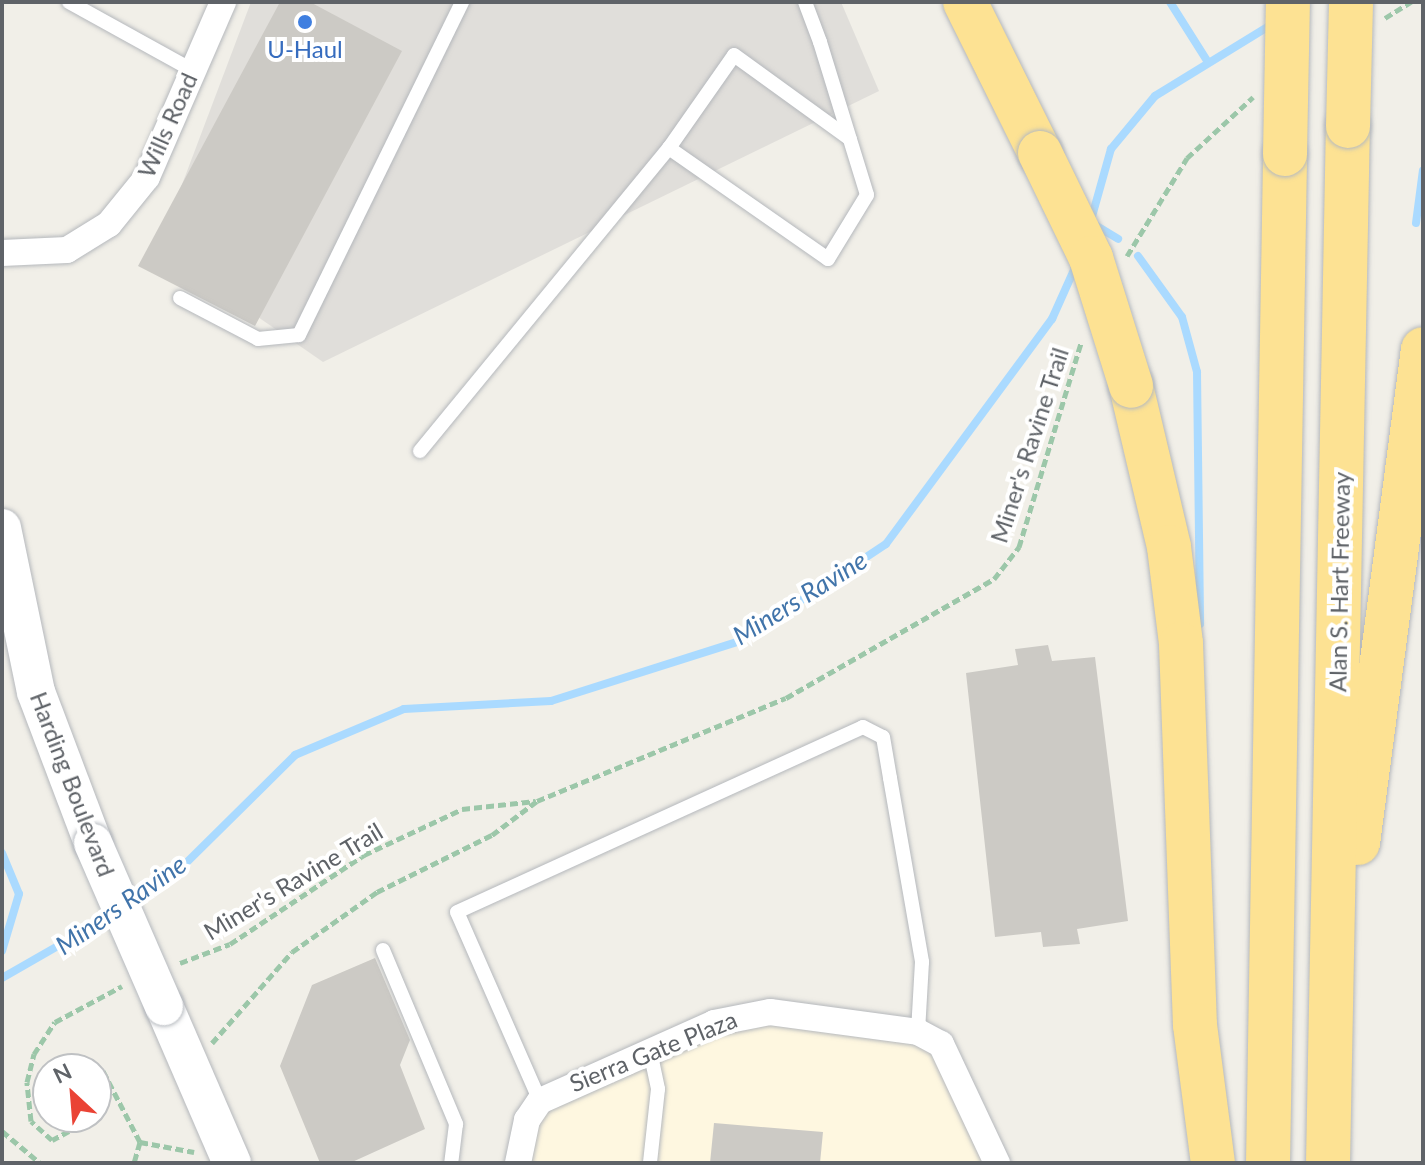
<!DOCTYPE html>
<style>
body{margin:0}
#map{position:relative;width:1425px;height:1165px;overflow:hidden;background:#f1efe8;font-family:Lato,sans-serif}
div>[style]{position:absolute}
[style*='--x']{left:calc(var(--x)*1px);top:calc(var(--y)*1px);width:calc(var(--w)*1px);rotate:calc(var(--a)*1deg)}
.commercial>*{inset:0;background:#fef7e0}
.industrial>*{inset:0;background:#e0deda}
.stream>*{height:8px;margin:-4px;padding:0 4px;transform-origin:4px;border-radius:4px;background:#aadaff}
.building>*{inset:0;background:#cccac5}
.path>*{height:5px;margin-top:-2.5px;transform-origin:0;background:repeating-linear-gradient(90deg,#9cc7a9 0 8px,transparent 0 12px)}
.roads{filter:drop-shadow(0 0 2px #b5b8bc) drop-shadow(0 0 2px #b5b8bc)}
.service>*{height:14px;margin:-7px;padding:0 7px;transform-origin:7px;border-radius:7px;background:#fff}
.minor>*{height:26px;margin:-13px;padding:0 13px;transform-origin:13px;border-radius:13px;background:#fff}
.secondary>*{height:38px;margin:-19px;padding:0 19px;transform-origin:19px;border-radius:19px;background:#fff}
.motorway>*{height:44px;margin:-22px;padding:0 22px;transform-origin:22px;border-radius:22px;background:#fde293}
.bridges{filter:drop-shadow(0 0 2px #b6babf) drop-shadow(0 0 2px #b6babf)}
.secondary-bridge>*{height:38px;margin:-19px;padding:0 19px;transform-origin:19px;border-radius:19px;background:#fff}
.motorway-bridge>*{height:44px;margin:-22px;padding:0 22px;transform-origin:22px;border-radius:22px;background:#fde293}
.dots>*{width:22px;height:22px;translate:-50% -50%;box-sizing:border-box;border:4px solid #fff;border-radius:50%}
span{translate:-50% -50%;white-space:nowrap;text-align:center;line-height:1.15;-webkit-text-stroke:8px #fff;paint-order:stroke}
.shop-label{font-size:24px;color:#366cbe}
.street-label{font-size:24px;color:#5f6368}
.water-label{font-size:26px;color:#4174aa;font-style:italic}
.frame{position:absolute;inset:0;border:4px solid #5f6368;pointer-events:none}
.north{position:absolute;left:32px;top:1053px;width:80px;height:80px;box-sizing:border-box;background:#fff;border:2px solid #bfc1c3;border-radius:50%;rotate:334deg;font-size:22px;font-weight:700;line-height:32px;text-align:center;color:#5f6368}
.north::after{content:'';display:block;margin:auto;width:28px;height:36px;background:#ea4335;clip-path:polygon(50% 0,100% 100%,50% 72%,0 100%)}
</style>
<div id="map">
<div class="commercial">
<div style="clip-path:polygon(726px 1017px,929px 1037px,990px 1163px,517px 1163px,521px 1119px)"></div>
</div>
<div class="industrial">
<div style="clip-path:polygon(251px 2px,841px 2px,879px 91px,323px 362px,158px 248px)"></div>
</div>
<div class="stream">
<div style="--x:1170;--y:2;--w:71;--a:57.7"></div>
<div style="--x:1091;--y:220;--w:74;--a:-74.3"></div>
<div style="--x:1111;--y:149;--w:69;--a:-50.3"></div>
<div style="--x:1155;--y:96;--w:140;--a:-31.5"></div>
<div style="--x:1416;--y:223;--w:53;--a:-82.5"></div>
<div style="--x:1095;--y:225;--w:27;--a:31"></div>
<div style="--x:1138;--y:256;--w:75;--a:54.2"></div>
<div style="--x:1182;--y:317;--w:57;--a:74.7"></div>
<div style="--x:1197;--y:372;--w:252;--a:89.3"></div>
<div style="--x:2;--y:853;--w:44;--a:67.5"></div>
<div style="--x:19;--y:894;--w:59;--a:106.6"></div>
<div style="--x:130;--y:903;--w:60;--a:-34.2"></div>
<div style="--x:180;--y:869;--w:162;--a:-44.7"></div>
<div style="--x:295;--y:755;--w:118;--a:-22.9"></div>
<div style="--x:404;--y:709;--w:147;--a:-3.1"></div>
<div style="--x:551;--y:701;--w:198;--a:-17.6"></div>
<div style="--x:740;--y:641;--w:175;--a:-33.6"></div>
<div style="--x:886;--y:544;--w:280;--a:-53.6"></div>
<div style="--x:1052;--y:319;--w:61;--a:-65.9"></div>
<div style="--x:2;--y:978;--w:127;--a:-29.8"></div>
</div>
<div class="building">
<div style="clip-path:polygon(280px 2px,310px 2px,402px 51px,255px 326px,138px 266px)"></div>
<div style="clip-path:polygon(1048px 645px,1052px 661px,1095px 657px,1128px 921px,1077px 929px,1080px 944px,1043px 947px,1041px 932px,995px 937px,966px 673px,1018px 665px,1015px 649px)"></div>
<div style="clip-path:polygon(375px 958px,410px 1040px,400px 1065px,425px 1129px,350px 1163px,320px 1163px,280px 1066px,312px 985px)"></div>
<div style="clip-path:polygon(714px 1123px,823px 1132px,820px 1163px,710px 1163px)"></div>
</div>
<div class="path">
<div style="--x:1385;--y:18;--w:31;--a:-32"></div>
<div style="--x:1127;--y:256;--w:115;--a:-58.5"></div>
<div style="--x:1187;--y:158;--w:90;--a:-42.7"></div>
<div style="--x:180;--y:963;--w:53;--a:-20.8"></div>
<div style="--x:230;--y:944;--w:161;--a:-33.6"></div>
<div style="--x:364;--y:855;--w:108;--a:-25.1"></div>
<div style="--x:462;--y:809;--w:74;--a:-6.2"></div>
<div style="--x:212;--y:1043;--w:121;--a:-48.7"></div>
<div style="--x:292;--y:952;--w:104;--a:-35.2"></div>
<div style="--x:377;--y:892;--w:128;--a:-26.4"></div>
<div style="--x:492;--y:835;--w:56;--a:-37.1"></div>
<div style="--x:537;--y:801;--w:269;--a:-22.5"></div>
<div style="--x:786;--y:698;--w:240;--a:-29.8"></div>
<div style="--x:994;--y:579;--w:41;--a:-52"></div>
<div style="--x:1019;--y:547;--w:213;--a:-73.1"></div>
<div style="--x:72;--y:1069;--w:16;--a:-47"></div>
<div style="--x:83;--y:1057;--w:24;--a:35"></div>
<div style="--x:103;--y:1071;--w:80;--a:62.5"></div>
<div style="--x:140;--y:1142;--w:22;--a:106"></div>
<div style="--x:72;--y:1117;--w:14;--a:102"></div>
<div style="--x:69;--y:1131;--w:19;--a:152"></div>
<div style="--x:52;--y:1140;--w:28;--a:-138"></div>
<div style="--x:31;--y:1121;--w:39;--a:-96"></div>
<div style="--x:27;--y:1082;--w:29;--a:-76"></div>
<div style="--x:34;--y:1054;--w:38;--a:-57"></div>
<div style="--x:55;--y:1022;--w:76;--a:-28.2"></div>
<div style="--x:2;--y:1131;--w:50;--a:40.1"></div>
<div style="--x:140;--y:1142;--w:55;--a:10.5"></div>
</div>
<div class="roads">
<div class="service">
<div style="--x:69;--y:2;--w:141;--a:28.9"></div>
<div style="--x:805;--y:2;--w:43;--a:69.4"></div>
<div style="--x:820;--y:42;--w:160;--a:72.9"></div>
<div style="--x:867;--y:195;--w:75;--a:121.4"></div>
<div style="--x:828;--y:259;--w:194;--a:-145.1"></div>
<div style="--x:669;--y:148;--w:113;--a:-55"></div>
<div style="--x:734;--y:55;--w:143;--a:35.9"></div>
<div style="--x:180;--y:298;--w:88;--a:27.7"></div>
<div style="--x:258;--y:339;--w:41;--a:-5.6"></div>
<div style="--x:299;--y:335;--w:371;--a:-63.9"></div>
<div style="--x:420;--y:451;--w:392;--a:-50.6"></div>
<div style="--x:383;--y:950;--w:189;--a:67.2"></div>
<div style="--x:456;--y:1124;--w:39;--a:97"></div>
<div style="--x:650;--y:1051;--w:39;--a:78"></div>
<div style="--x:658;--y:1089;--w:74;--a:96.2"></div>
<div style="--x:540;--y:1101;--w:206;--a:-113.7"></div>
<div style="--x:457;--y:912;--w:446;--a:-24.5"></div>
<div style="--x:863;--y:727;--w:22;--a:27"></div>
<div style="--x:883;--y:737;--w:42;--a:80.3"></div>
<div style="--x:890;--y:778;--w:187;--a:80.1"></div>
<div style="--x:922;--y:962;--w:70;--a:93.3"></div>
</div>
<div class="minor">
<div style="--x:2;--y:253;--w:65;--a:-2.6"></div>
<div style="--x:67;--y:250;--w:49;--a:-31.8"></div>
<div style="--x:109;--y:224;--w:60;--a:-51"></div>
<div style="--x:147;--y:177;--w:191;--a:-66.5"></div>
<div style="--x:518;--y:1163;--w:44;--a:-78.2"></div>
<div style="--x:527;--y:1120;--w:23;--a:-56"></div>
<div style="--x:540;--y:1101;--w:191;--a:-24.1"></div>
<div style="--x:714;--y:1023;--w:57;--a:-11.1"></div>
<div style="--x:770;--y:1012;--w:149;--a:7.7"></div>
<div style="--x:918;--y:1032;--w:26;--a:28"></div>
<div style="--x:941;--y:1044;--w:132;--a:64.8"></div>
</div>
<div class="secondary">
<div style="--x:2;--y:528;--w:167;--a:78.3"></div>
<div style="--x:36;--y:692;--w:161;--a:69.3"></div>
<div style="--x:164;--y:1006;--w:171;--a:66.6"></div>
</div>
<div class="motorway">
<div style="--x:965;--y:2;--w:169;--a:63.6"></div>
<div style="--x:1131;--y:386;--w:165;--a:76.7"></div>
<div style="--x:1169;--y:547;--w:98;--a:82.9"></div>
<div style="--x:1181;--y:644;--w:381;--a:87.9"></div>
<div style="--x:1195;--y:1025;--w:139;--a:82.6"></div>
<div style="--x:1358;--y:843;--w:498;--a:-82.5"></div>
<div style="--x:1268;--y:1163;--w:1009;--a:-89.03"></div>
<div style="--x:1328;--y:1163;--w:1037;--a:-88.9"></div>
</div>
</div>
<div class="bridges">
<div class="secondary-bridge">
<div style="--x:93;--y:843;--w:178;--a:66.5"></div>
</div>
<div class="motorway-bridge">
<div style="--x:1348;--y:126;--w:124;--a:-88.6"></div>
<div style="--x:1040;--y:153;--w:117;--a:64.1"></div>
<div style="--x:1091;--y:258;--w:134;--a:72.6"></div>
<div style="--x:1285;--y:154;--w:152;--a:-88.9"></div>
</div>
</div>
<div class="dots">
<div style="left:305px;top:22px;background:#3f7fe0"></div>
</div>
<div class="shop-label">
<span style="left:305px;top:49px">U-Haul</span>
</div>
<div class="street-label">
<span style="left:167px;top:125px;rotate:-66deg">Wills Road</span>
<span style="left:1029px;top:445px;rotate:-72deg">Miner's Ravine Trail</span>
<span style="left:1339px;top:582px;rotate:-89deg">Alan S. Hart Freeway</span>
<span style="left:73px;top:784px;rotate:69deg">Harding Boulevard</span>
<span style="left:293px;top:881px;rotate:-31deg">Miner's Ravine Trail</span>
<span style="left:653px;top:1051px;rotate:-22deg">Sierra Gate Plaza</span>
</div>
<div class="water-label">
<span style="left:800px;top:598px;rotate:-32deg">Miners Ravine</span>
<span style="left:121px;top:905px;rotate:-35deg">Miners Ravine</span>
</div>
<div class="frame"></div>
<div class="north">N</div>
</div>
